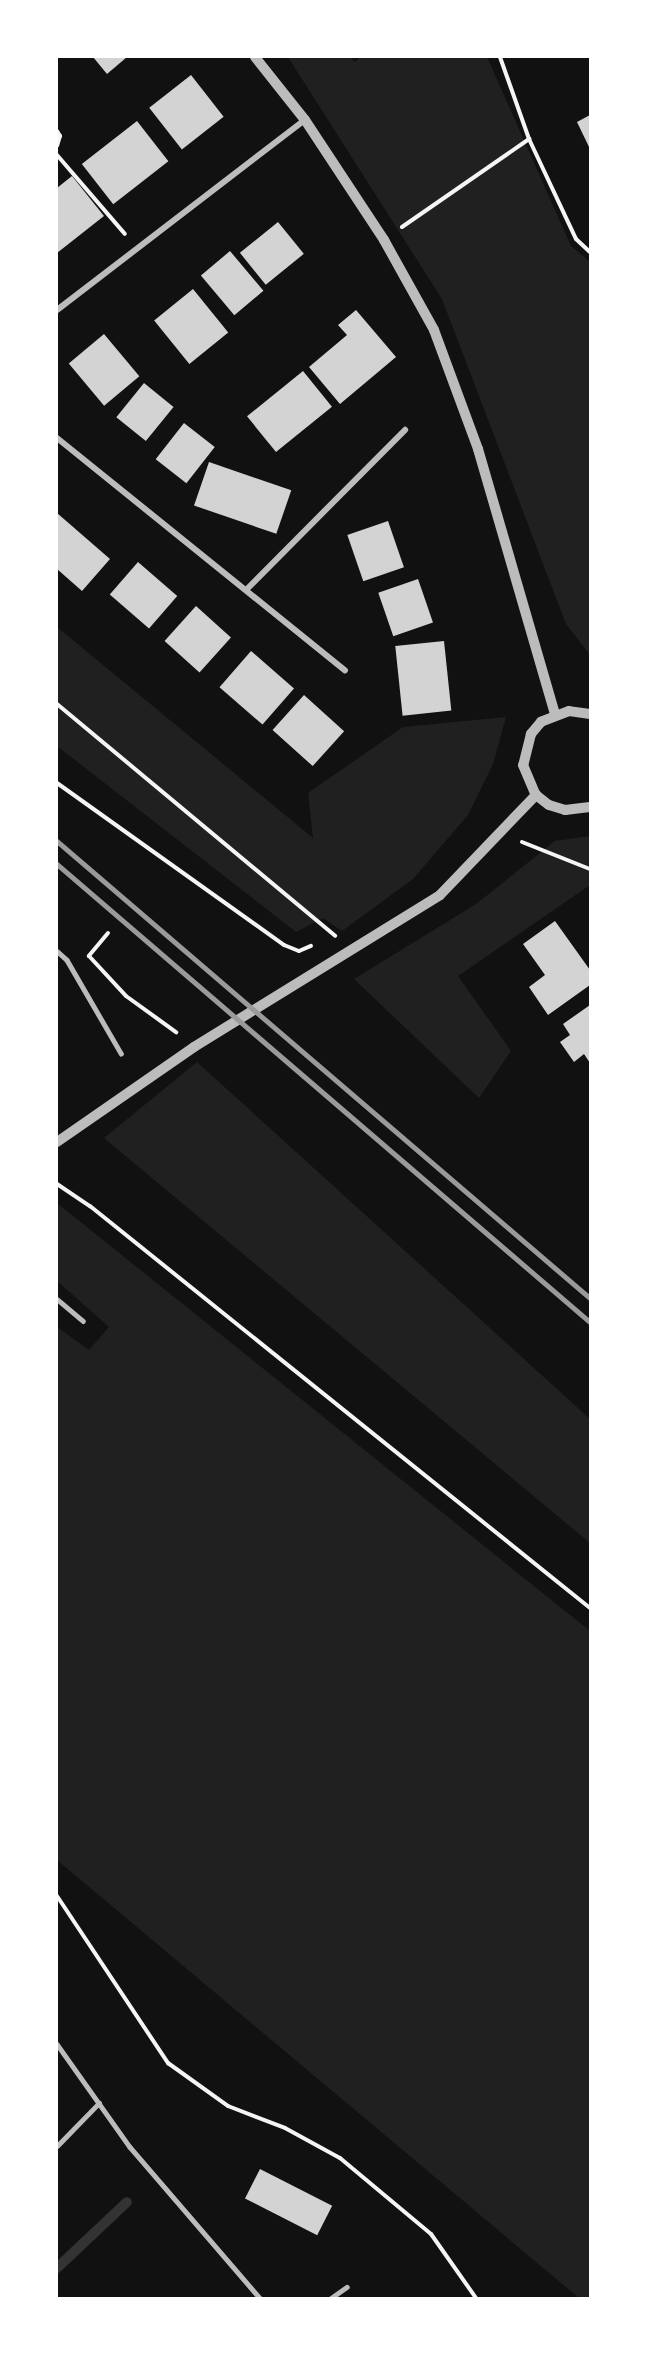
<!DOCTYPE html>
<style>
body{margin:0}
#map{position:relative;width:647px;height:2355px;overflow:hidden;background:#111;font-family:Helvetica,sans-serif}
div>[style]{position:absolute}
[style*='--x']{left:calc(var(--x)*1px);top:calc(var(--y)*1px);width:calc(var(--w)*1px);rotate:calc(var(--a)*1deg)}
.green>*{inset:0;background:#202020}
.stream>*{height:10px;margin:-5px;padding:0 5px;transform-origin:5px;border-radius:5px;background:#333}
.building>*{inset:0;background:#d3d3d3;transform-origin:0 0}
.path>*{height:4px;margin:-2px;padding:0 2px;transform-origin:2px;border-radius:2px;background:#f5f5f5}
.service>*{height:4.5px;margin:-2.25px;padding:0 2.25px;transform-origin:2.25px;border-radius:2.25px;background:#bcbcbc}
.minor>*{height:6px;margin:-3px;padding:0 3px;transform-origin:3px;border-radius:3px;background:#bcbcbc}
.tertiary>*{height:10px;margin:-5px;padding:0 5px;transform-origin:5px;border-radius:5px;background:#bcbcbc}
.rail>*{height:4.5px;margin:-2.25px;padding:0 2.25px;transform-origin:2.25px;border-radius:2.25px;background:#9a9a9a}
span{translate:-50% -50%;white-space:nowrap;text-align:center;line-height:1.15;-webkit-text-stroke:6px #fff;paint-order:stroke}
.frame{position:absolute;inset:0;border:58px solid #fff;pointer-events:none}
</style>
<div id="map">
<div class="green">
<div style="clip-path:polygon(288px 57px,350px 57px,355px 62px,360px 57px,487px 57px,571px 246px,590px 262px,590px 655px,566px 624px,442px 299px)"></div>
<div style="clip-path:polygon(57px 627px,313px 838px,308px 793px,403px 727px,506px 717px,493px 764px,468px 815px,413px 879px,342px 931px,323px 918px,296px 932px,57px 746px)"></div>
<div style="clip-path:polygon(590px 836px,590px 885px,458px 976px,511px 1051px,479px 1098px,354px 979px,476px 904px,555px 841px)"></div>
<div style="clip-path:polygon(197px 1062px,590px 1419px,590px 1543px,104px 1138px)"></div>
<div style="clip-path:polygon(57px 1203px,590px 1631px,590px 2298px,579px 2298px,57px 1860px,57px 1327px,89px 1350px,109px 1327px,57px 1281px)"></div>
</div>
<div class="stream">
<div style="--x:57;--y:2268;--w:96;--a:-43.3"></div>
</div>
<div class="building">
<div style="clip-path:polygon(93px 57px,127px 57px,107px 74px)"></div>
<div style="left:191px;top:75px;width:53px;height:53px;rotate:52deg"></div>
<div style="clip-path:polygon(590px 115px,590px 149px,577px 122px)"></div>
<div style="left:137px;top:121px;width:51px;height:70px;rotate:52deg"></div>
<div style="clip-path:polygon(72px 176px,104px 216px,57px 253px,57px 188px)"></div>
<div style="left:278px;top:222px;width:41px;height:49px;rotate:51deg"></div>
<div style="left:230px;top:251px;width:52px;height:38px;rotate:50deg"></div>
<div style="left:193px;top:289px;width:56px;height:50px;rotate:51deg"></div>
<div style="clip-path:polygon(356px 310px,396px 357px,340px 404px,309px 367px,347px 335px,338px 325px)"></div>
<div style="left:104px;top:334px;width:55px;height:46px;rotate:50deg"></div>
<div style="left:303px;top:371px;width:46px;height:72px;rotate:51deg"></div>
<div style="left:144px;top:383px;width:38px;height:44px;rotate:39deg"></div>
<div style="left:184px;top:423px;width:39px;height:46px;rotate:38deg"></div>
<div style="left:209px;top:462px;width:87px;height:46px;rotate:19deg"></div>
<div style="clip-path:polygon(57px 513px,110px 559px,82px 591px,57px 569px)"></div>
<div style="left:388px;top:521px;width:49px;height:43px;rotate:71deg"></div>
<div style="left:138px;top:562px;width:52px;height:43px;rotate:41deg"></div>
<div style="left:418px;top:579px;width:46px;height:42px;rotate:71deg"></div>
<div style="left:196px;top:606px;width:47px;height:47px;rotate:42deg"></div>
<div style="left:444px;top:641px;width:70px;height:49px;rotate:84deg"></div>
<div style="left:251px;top:651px;width:57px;height:48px;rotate:41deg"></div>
<div style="left:304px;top:695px;width:54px;height:47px;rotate:42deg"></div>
<div style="clip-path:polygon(555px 921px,590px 970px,590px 985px,548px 1015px,529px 987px,545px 975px,523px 944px)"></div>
<div style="clip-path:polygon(590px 1005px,590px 1063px,584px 1054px,574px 1062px,560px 1042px,570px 1035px,563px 1024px)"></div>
<div style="left:260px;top:2169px;width:81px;height:33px;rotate:27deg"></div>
</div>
<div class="path">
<div style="--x:500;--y:57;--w:87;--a:70.5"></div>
<div style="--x:57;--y:131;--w:6;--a:59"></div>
<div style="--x:60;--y:136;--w:10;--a:107"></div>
<div style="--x:57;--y:155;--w:104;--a:49.3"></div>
<div style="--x:402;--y:227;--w:155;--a:-34.7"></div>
<div style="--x:529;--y:139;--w:110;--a:64.8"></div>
<div style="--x:576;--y:239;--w:19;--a:43"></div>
<div style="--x:57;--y:704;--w:362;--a:39.8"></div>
<div style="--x:57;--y:783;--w:279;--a:35.5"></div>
<div style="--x:284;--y:945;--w:16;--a:22"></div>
<div style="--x:299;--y:951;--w:13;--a:-23"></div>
<div style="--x:522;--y:842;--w:73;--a:21.7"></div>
<div style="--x:108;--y:933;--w:30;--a:130"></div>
<div style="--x:89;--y:956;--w:54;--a:47.2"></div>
<div style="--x:126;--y:996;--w:62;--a:35.8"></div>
<div style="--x:57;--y:1184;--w:40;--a:34"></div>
<div style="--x:90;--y:1206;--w:642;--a:38.8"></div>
<div style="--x:57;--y:1896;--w:201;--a:56.4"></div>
<div style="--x:168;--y:2063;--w:74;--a:35.6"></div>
<div style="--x:228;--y:2106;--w:61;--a:21.1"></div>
<div style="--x:285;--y:2128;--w:63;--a:28.6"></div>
<div style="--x:340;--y:2158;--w:119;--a:39.9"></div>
<div style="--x:431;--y:2234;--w:78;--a:54.9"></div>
</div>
<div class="service">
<div style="--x:57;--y:951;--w:13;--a:42"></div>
<div style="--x:67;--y:960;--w:108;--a:59.9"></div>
<div style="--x:57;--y:1299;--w:34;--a:40"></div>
<div style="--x:57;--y:2044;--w:126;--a:54.7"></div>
<div style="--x:130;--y:2147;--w:199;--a:49.3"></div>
<div style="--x:57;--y:2146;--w:60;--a:-45.7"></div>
<div style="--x:331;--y:2298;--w:19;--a:-35"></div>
</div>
<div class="minor">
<div style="--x:57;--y:310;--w:312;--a:-37.5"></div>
<div style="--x:57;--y:438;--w:370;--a:38.9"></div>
<div style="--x:248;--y:588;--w:223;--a:-45.2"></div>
</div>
<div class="tertiary">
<div style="--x:255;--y:57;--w:80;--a:51.6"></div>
<div style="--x:305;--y:120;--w:144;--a:56.6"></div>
<div style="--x:384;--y:240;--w:103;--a:60.9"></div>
<div style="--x:434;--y:330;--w:127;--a:69.7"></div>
<div style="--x:478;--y:449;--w:276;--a:73.8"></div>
<div style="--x:590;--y:714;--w:21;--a:-172"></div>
<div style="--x:569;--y:711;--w:30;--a:159"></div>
<div style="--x:541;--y:722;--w:16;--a:130"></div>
<div style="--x:531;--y:734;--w:32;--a:104"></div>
<div style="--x:523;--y:765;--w:33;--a:67"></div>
<div style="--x:536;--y:795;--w:16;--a:38"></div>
<div style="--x:549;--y:805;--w:17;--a:17"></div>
<div style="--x:565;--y:810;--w:25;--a:-7"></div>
<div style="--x:57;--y:1142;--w:167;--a:-34.7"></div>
<div style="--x:194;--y:1047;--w:289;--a:-31.7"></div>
<div style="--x:440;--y:895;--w:139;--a:-46.2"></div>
</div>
<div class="rail">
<div style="--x:57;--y:841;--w:702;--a:40.61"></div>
<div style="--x:57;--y:864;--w:703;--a:40.67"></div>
</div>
<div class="frame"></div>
</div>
